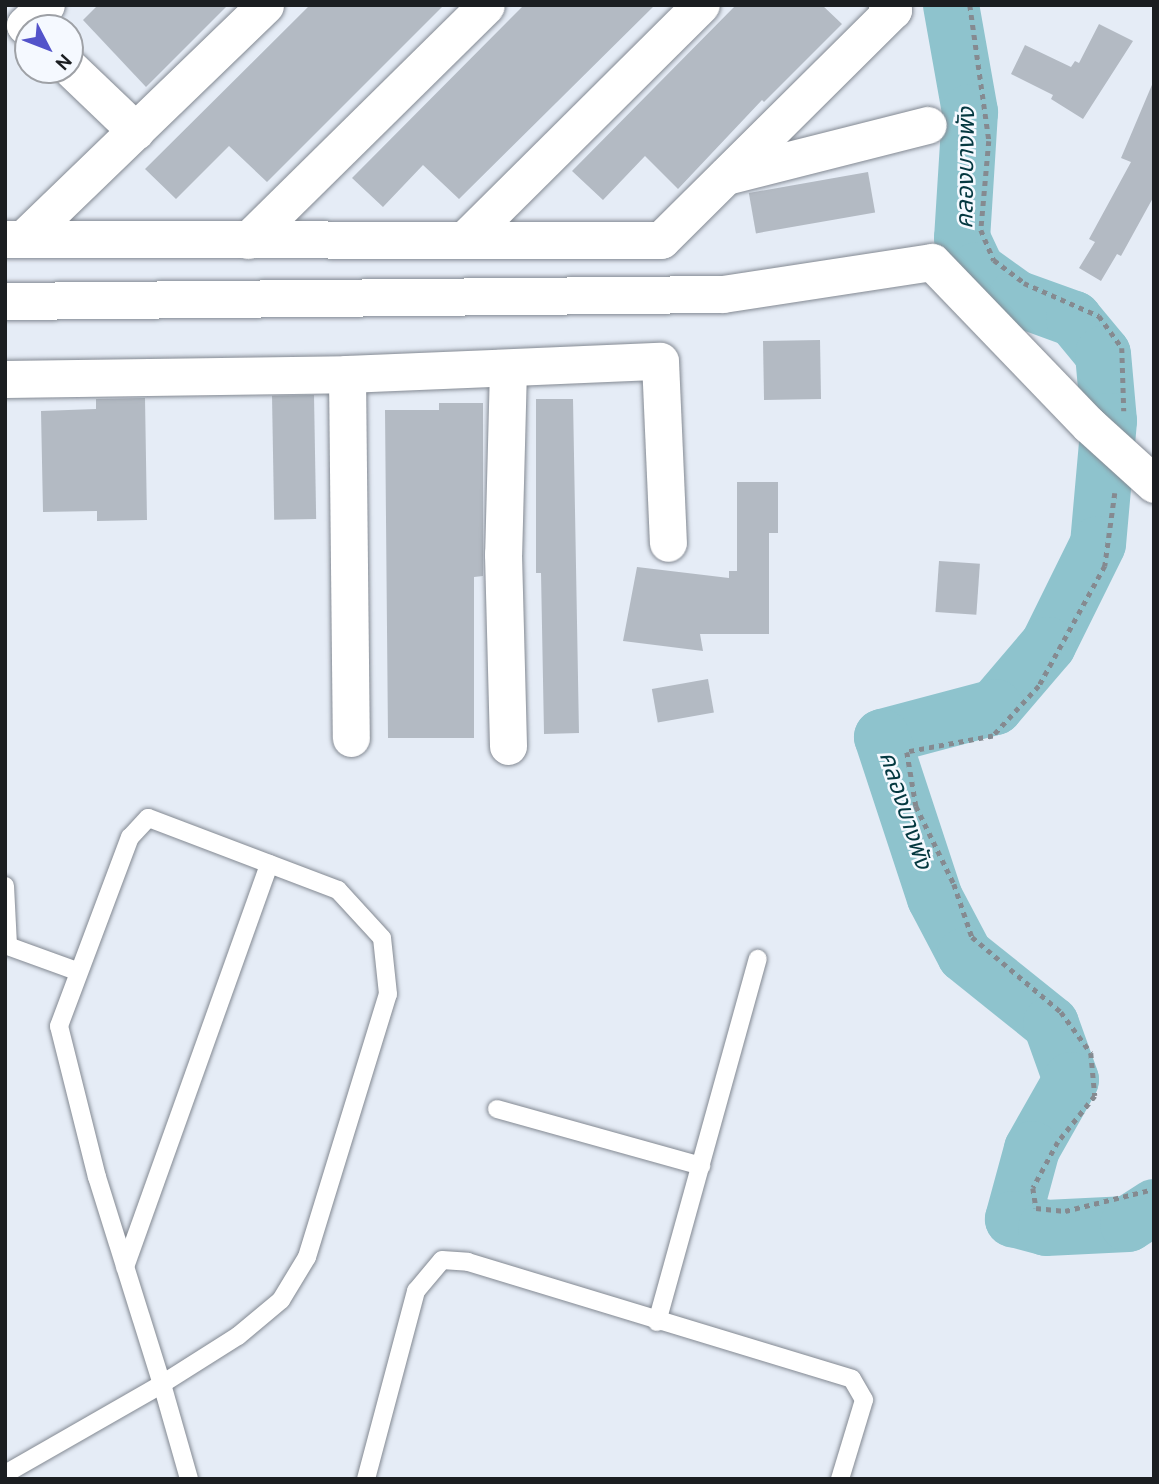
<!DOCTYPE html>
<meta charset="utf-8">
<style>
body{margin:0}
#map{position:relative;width:1159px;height:1484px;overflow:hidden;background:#e5ecf6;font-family:Cabin,"Noto Sans Thai",sans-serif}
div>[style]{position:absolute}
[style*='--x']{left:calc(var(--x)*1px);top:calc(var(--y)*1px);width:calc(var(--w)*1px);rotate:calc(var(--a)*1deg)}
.river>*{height:56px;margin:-28px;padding:0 28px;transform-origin:28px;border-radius:28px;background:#8ec3cd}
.building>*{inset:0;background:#b3bac3;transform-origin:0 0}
.path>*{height:4.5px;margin-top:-2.25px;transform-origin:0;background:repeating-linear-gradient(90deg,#858a90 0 5px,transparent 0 10px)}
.roads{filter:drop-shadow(0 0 2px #838992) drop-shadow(0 0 2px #838992)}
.service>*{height:18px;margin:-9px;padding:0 9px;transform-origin:9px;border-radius:9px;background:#fff}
.minor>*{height:37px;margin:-18.5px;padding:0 18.5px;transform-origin:18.5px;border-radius:18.5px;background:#fff}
span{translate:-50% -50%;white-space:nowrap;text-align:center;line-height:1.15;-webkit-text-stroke:5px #f5f9ff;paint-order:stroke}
.water-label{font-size:24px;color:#043840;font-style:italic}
.frame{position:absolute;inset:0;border:7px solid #1b1e21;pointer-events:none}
.north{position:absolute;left:14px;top:14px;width:70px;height:70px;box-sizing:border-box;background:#f5f9ff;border:2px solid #9ea1a6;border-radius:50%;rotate:132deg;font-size:19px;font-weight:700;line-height:28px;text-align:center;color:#1b1e21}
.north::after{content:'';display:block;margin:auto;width:24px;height:32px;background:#5353ca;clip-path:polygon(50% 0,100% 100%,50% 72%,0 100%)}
</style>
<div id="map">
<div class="river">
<div style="--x:951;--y:5;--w:109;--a:79.9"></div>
<div style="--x:970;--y:112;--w:126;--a:93.6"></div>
<div style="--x:962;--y:238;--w:35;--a:65"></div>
<div style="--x:977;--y:270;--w:48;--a:35.7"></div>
<div style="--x:1016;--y:298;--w:62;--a:19.9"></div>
<div style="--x:1074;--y:319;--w:45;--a:50.4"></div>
<div style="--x:1103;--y:354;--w:67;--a:84.9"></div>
<div style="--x:1109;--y:421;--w:123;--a:95.1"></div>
<div style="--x:1098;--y:544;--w:113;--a:116.3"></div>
<div style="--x:1048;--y:645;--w:82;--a:130.5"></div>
<div style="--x:995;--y:707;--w:117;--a:165.1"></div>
<div style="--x:882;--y:737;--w:169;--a:71.8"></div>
<div style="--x:935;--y:898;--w:64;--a:62.2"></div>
<div style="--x:965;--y:955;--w:110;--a:38.7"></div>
<div style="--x:1051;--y:1024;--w:59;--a:70.3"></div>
<div style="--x:1071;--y:1080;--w:79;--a:119.5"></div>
<div style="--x:1032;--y:1149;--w:73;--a:105.2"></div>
<div style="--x:1013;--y:1219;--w:34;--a:15"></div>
<div style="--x:1046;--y:1228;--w:82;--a:-2.8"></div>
<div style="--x:1128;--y:1224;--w:31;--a:-33"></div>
</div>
<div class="building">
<div style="clip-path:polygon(98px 5px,228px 5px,146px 87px,83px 20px)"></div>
<div style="clip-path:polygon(310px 5px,444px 5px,267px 182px,229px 146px,176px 199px,145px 169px)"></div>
<div style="clip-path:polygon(524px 5px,655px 5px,459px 199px,423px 165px,383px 207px,352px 178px)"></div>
<div style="clip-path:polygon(736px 5px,822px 5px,842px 24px,764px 102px,762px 100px,678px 189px,645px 156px,603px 200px,572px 171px)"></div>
<div style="clip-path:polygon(1099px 24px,1133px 41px,1083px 119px,1051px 99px,1053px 95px,1011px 74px,1025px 45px,1071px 67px,1075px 61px,1079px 63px)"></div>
<div style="clip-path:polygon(1154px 80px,1154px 196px,1121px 256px,1117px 254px,1101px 281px,1079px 268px,1095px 242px,1089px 239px,1131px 162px,1121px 158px)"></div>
<div style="left:868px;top:172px;width:41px;height:121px;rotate:80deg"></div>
<div style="left:820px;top:340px;width:59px;height:57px;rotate:89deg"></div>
<div style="left:314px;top:395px;width:124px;height:42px;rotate:89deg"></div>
<div style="clip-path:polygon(145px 398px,147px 520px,97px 521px,97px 511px,43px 512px,41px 411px,96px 409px,96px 399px)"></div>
<div style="clip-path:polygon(536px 399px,573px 399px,579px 733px,544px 734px,541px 573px,536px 573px)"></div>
<div style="clip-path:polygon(439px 403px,483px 403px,483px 576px,474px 577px,474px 738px,388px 738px,385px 410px,439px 410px)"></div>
<div style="clip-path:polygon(737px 482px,778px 482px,778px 533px,769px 533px,769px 634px,700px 634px,703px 651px,623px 641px,637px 567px,729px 578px,729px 571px,737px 571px)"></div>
<div style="left:939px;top:561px;width:41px;height:51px;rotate:4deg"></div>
<div style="left:708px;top:679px;width:34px;height:57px;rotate:80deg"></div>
</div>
<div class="path">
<div style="--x:970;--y:5;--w:137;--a:82"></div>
<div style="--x:989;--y:141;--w:89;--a:95.1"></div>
<div style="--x:981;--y:230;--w:33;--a:67"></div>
<div style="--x:994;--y:260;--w:38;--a:37"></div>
<div style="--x:1024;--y:283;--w:82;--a:23.7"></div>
<div style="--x:1099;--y:316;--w:39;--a:54"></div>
<div style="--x:1122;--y:348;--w:63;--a:88.2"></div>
<div style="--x:1115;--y:493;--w:74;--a:97.8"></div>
<div style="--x:1105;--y:566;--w:137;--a:118.8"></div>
<div style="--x:1039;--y:686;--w:68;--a:132.6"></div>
<div style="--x:993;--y:736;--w:87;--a:169.5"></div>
<div style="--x:907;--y:752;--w:55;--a:80.5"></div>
<div style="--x:916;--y:806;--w:87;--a:64"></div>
<div style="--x:954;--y:884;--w:56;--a:71.2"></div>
<div style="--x:972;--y:937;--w:116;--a:40.1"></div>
<div style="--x:1061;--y:1012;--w:51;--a:53.8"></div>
<div style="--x:1091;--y:1053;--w:43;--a:84.7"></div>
<div style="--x:1095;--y:1096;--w:59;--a:128.8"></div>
<div style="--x:1058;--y:1142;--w:52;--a:118.5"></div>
<div style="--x:1033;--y:1188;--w:20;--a:81"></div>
<div style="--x:1036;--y:1208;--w:29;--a:6"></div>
<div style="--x:1065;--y:1211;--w:92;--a:-13.9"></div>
</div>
<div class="roads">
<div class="service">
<div style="--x:5;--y:886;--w:60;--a:87.1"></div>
<div style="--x:5;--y:945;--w:77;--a:19.9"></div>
<div style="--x:497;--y:1109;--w:212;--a:15.6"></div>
<div style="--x:125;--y:1267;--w:428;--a:-70.3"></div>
<div style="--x:657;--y:1322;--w:377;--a:-74.5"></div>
<div style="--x:5;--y:1474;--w:181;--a:-29.8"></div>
<div style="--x:162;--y:1384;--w:90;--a:-32.3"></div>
<div style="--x:238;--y:1336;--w:56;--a:-39.9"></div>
<div style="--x:281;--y:1300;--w:50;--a:-58.8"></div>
<div style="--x:307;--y:1257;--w:275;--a:-72.9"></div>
<div style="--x:388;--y:994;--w:56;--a:-96.1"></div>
<div style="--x:382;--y:938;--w:65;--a:-132.5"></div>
<div style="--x:338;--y:890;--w:203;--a:-159.2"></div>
<div style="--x:148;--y:818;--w:26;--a:133"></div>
<div style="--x:130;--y:837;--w:202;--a:110.6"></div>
<div style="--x:59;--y:1026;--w:156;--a:75.9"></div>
<div style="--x:97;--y:1177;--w:217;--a:72.6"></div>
<div style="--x:162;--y:1384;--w:99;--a:74.1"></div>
<div style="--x:366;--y:1479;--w:195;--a:-75.1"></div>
<div style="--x:416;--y:1291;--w:40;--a:-50"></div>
<div style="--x:442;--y:1260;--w:26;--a:4"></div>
<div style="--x:468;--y:1262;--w:401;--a:16.9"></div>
<div style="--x:852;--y:1379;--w:24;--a:60"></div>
<div style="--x:864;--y:1400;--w:83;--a:106.9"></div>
</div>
<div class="minor">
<div style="--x:28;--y:28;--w:4;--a:-135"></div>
<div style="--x:25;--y:25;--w:29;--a:-44"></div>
<div style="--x:70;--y:68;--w:91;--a:43.7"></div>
<div style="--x:726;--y:176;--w:208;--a:-14.2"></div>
<div style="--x:24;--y:238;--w:335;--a:-44"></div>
<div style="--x:466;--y:238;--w:331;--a:-44.8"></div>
<div style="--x:5;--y:239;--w:656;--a:0.09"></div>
<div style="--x:661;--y:240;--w:327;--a:-44.8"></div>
<div style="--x:893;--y:10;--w:8;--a:-140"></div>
<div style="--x:248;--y:240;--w:334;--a:-44.6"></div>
<div style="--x:5;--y:301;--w:718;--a:-0.56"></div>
<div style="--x:723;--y:294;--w:211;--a:-8.7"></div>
<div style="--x:932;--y:262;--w:226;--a:46.1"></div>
<div style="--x:1089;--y:425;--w:88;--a:42.2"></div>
<div style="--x:508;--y:368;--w:186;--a:91.5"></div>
<div style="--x:503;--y:554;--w:192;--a:88.5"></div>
<div style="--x:347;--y:374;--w:364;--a:89.4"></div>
<div style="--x:5;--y:379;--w:341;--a:-0.8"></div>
<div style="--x:346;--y:374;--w:314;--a:-2.4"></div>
<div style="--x:660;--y:361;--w:182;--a:87.5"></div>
</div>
</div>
<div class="water-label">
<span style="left:965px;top:168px;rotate:-89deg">คลองบางพัง</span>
<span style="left:906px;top:810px;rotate:72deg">คลองบางพัง</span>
</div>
<div class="frame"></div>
<div class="north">N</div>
</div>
